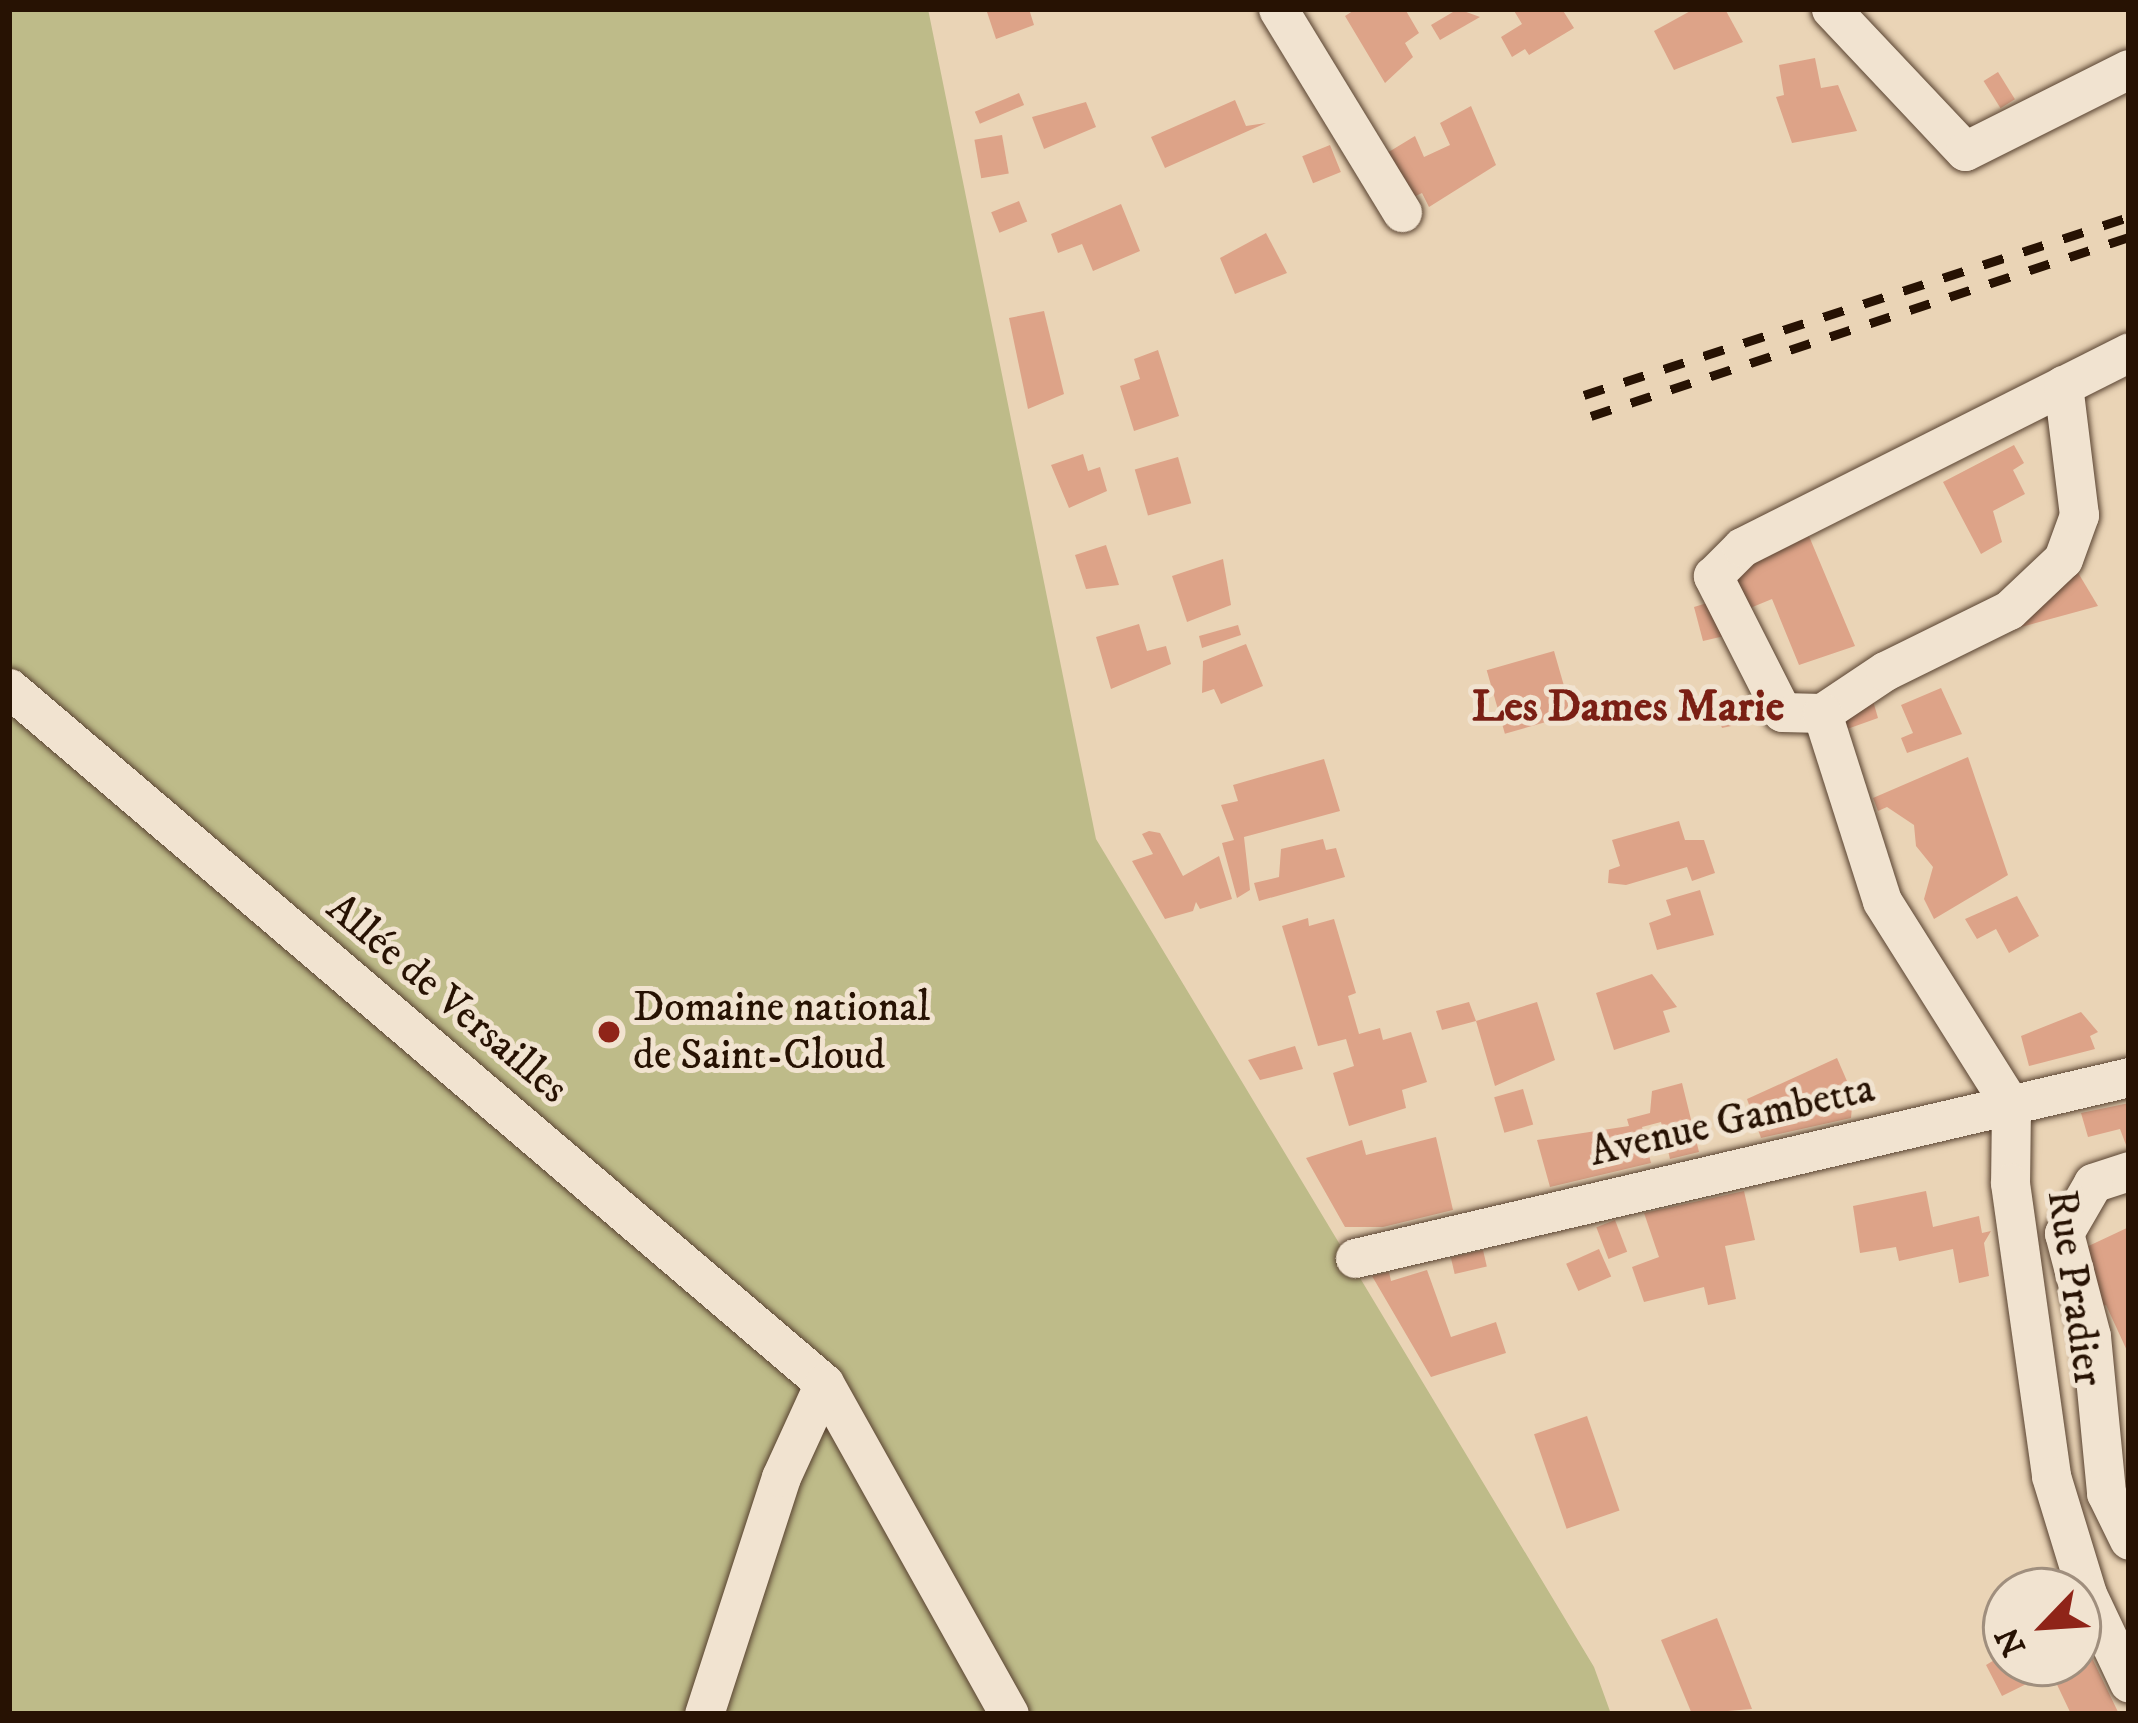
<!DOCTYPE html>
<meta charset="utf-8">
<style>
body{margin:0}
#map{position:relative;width:2138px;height:1723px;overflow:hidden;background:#ead4b6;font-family:"IM FELL DW Pica",serif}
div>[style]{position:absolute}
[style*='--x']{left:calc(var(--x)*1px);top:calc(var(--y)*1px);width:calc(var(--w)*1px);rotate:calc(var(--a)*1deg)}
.green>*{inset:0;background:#bebb89}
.building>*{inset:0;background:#dda388;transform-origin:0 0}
.roads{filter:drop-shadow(0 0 3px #584230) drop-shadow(0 0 3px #584230)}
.minor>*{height:39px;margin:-19.5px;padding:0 19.5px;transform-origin:19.5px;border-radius:19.5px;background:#f1e3d0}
.rail>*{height:9px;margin-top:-4.5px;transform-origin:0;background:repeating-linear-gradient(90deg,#271203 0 21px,transparent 0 42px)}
.dots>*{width:33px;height:33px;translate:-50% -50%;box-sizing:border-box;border:6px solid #f1e3d0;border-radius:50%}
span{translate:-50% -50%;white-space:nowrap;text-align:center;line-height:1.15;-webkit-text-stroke:10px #f1e3d0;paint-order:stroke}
.street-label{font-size:42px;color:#271203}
.poi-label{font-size:42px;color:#271203}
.left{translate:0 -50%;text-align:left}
.neighbourhood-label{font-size:45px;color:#7a1f14;font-weight:700}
.frame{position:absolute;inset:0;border:12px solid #271203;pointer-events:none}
.north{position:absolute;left:1982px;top:1567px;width:120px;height:120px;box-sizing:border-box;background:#f1e3d0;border:3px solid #a08f7e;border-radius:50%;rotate:245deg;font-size:33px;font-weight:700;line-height:48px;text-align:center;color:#271203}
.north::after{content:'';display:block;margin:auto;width:42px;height:54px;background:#8f2418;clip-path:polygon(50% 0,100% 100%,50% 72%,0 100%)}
</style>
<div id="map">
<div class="green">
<div style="clip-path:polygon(9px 9px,928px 9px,1096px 839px,1594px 1667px,1611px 1714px,9px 1714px)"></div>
</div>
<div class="building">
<div style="clip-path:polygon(986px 9px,1029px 9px,1034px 25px,996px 39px)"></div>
<div style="clip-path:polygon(1356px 9px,1405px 9px,1419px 33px,1405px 43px,1413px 57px,1385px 83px,1345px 16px)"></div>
<div style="clip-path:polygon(1458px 9px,1480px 17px,1440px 40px,1431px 25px)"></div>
<div style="clip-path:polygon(1513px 9px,1562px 9px,1574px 28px,1529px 55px,1525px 49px,1512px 57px,1501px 37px,1522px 24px)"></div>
<div style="clip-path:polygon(1694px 9px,1725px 9px,1743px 42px,1674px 70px,1654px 31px)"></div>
<div style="clip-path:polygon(1815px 58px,1821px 88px,1838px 85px,1857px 131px,1792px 143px,1776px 97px,1784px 95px,1779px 65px)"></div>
<div style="left:1998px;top:72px;width:32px;height:17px;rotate:58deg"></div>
<div style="left:1019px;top:93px;width:13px;height:48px;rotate:67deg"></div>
<div style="clip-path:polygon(1235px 100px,1246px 126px,1266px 123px,1165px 168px,1151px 137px)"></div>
<div style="clip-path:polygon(1086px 102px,1096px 127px,1044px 149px,1032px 117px)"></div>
<div style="clip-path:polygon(1471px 106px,1496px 165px,1429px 207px,1422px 193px,1407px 200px,1387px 153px,1415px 136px,1424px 157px,1450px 145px,1440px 123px)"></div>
<div style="left:1002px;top:135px;width:39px;height:28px;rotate:80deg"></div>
<div style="left:1330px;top:145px;width:29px;height:30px;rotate:68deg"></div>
<div style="left:1019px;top:201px;width:22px;height:30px;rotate:68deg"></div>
<div style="clip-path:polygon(1121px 204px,1140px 251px,1093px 271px,1082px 244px,1058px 253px,1051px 234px)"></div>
<div style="clip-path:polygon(1266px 233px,1287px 273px,1235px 294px,1220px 258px)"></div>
<div style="clip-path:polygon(1044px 311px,1064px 394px,1028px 409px,1009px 318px)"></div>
<div style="clip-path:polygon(1158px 350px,1179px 416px,1134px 431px,1120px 386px,1140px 379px,1134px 359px)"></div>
<div style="clip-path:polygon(2014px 445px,2024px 463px,2013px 470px,2025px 494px,1993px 511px,2002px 542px,1981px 554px,1943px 482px)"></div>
<div style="clip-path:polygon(1083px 454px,1088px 471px,1100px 467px,1107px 491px,1069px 508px,1051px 465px)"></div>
<div style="left:1178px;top:457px;width:48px;height:45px;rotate:74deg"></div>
<div style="clip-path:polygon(1806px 529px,1855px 646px,1799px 665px,1772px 599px,1743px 611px,1726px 576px)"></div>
<div style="clip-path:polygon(1106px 545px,1119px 585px,1086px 589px,1075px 555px)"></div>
<div style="clip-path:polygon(1223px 559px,1231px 605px,1187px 622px,1172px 576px)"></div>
<div style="clip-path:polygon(2071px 561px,2098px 606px,2006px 631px)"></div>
<div style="clip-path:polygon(1707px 603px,1733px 634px,1703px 641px,1694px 607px)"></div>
<div style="clip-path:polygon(1139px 624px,1147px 651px,1166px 646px,1171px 664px,1111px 689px,1096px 637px)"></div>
<div style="clip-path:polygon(1238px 625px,1241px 635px,1202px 648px,1199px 636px)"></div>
<div style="clip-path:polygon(1246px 644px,1263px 686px,1221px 704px,1214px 689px,1202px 693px,1203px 661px)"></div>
<div style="left:1554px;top:651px;width:66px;height:70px;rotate:74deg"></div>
<div style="clip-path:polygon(1941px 688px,1962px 734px,1907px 753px,1901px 738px,1913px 733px,1901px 705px)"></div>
<div style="clip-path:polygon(1871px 694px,1878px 718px,1836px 733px,1843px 709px)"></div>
<div style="clip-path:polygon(1759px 696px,1769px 718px,1722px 728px,1716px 713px)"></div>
<div style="clip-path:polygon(1968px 757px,2008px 875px,1934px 919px,1924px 899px,1933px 867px,1916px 846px,1914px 825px,1887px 807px,1878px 811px,1873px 798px)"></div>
<div style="clip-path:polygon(1324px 759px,1340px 811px,1244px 837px,1250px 890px,1237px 898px,1222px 843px,1234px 840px,1221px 805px,1238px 801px,1233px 785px)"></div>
<div style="clip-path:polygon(1679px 821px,1685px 840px,1704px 840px,1715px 873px,1692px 881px,1687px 867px,1626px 885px,1608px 883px,1609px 870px,1620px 866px,1612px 840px)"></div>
<div style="clip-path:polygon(1149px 831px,1160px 833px,1183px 876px,1219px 856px,1232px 899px,1200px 909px,1196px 902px,1193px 911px,1165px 919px,1132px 861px,1153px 854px,1142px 834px)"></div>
<div style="clip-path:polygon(1323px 839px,1326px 850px,1336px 848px,1345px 877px,1259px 901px,1254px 883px,1279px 877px,1281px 849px)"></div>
<div style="clip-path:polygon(1700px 890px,1714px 935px,1657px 950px,1649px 923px,1671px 915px,1666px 900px)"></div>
<div style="clip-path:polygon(2017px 896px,2039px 936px,2009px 953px,1996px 929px,1977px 939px,1965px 919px)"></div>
<div style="clip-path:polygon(1308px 918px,1309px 926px,1334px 919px,1356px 993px,1348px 996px,1359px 1034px,1380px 1028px,1383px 1040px,1411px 1032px,1427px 1082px,1402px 1090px,1406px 1108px,1349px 1126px,1333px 1073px,1354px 1066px,1346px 1039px,1318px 1046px,1282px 926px)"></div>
<div style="clip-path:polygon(1652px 974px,1677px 1007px,1663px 1011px,1670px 1032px,1614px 1050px,1596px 993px)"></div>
<div style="clip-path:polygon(1469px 1002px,1476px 1021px,1537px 1002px,1555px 1060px,1495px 1086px,1476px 1021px,1442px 1030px,1436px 1011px)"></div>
<div style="clip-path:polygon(2081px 1012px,2098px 1032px,2090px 1036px,2095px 1049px,2029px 1066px,2021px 1036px)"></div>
<div style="clip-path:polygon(1295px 1046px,1303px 1069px,1260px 1080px,1248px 1060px)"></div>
<div style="clip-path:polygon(1837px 1058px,1853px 1095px,1851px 1118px,1761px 1138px,1747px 1099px)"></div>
<div style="clip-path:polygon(1682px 1083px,1699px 1152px,1670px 1159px,1661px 1122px,1642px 1127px,1651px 1163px,1550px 1187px,1537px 1140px,1629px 1126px,1627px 1119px,1650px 1113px,1652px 1091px)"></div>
<div style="left:1523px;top:1089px;width:37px;height:30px;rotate:74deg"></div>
<div style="clip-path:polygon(2129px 1103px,2129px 1153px,2120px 1129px,2088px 1137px,2081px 1113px)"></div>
<div style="clip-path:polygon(1436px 1137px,1453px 1210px,1383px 1227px,1345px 1227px,1306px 1158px,1362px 1140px,1366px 1155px)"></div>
<div style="clip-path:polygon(1744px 1191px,1755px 1240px,1725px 1246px,1736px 1299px,1708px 1305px,1704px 1287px,1644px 1302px,1632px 1267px,1659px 1257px,1644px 1213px)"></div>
<div style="clip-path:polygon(1926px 1191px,1933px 1227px,1979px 1216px,1982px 1233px,1991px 1231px,1984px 1243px,1989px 1276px,1959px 1283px,1953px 1249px,1899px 1261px,1896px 1247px,1860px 1253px,1853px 1206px)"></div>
<div style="left:1615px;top:1220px;width:34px;height:20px;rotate:69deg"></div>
<div style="clip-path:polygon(2129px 1227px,2129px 1355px,2106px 1305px,2096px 1309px,2080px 1250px)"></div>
<div style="left:1599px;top:1249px;width:30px;height:36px;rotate:66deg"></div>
<div style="left:1483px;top:1250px;width:17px;height:33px;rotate:77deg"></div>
<div style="clip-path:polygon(1427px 1270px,1451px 1337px,1496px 1322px,1506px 1353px,1431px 1377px,1372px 1276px,1389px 1272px,1391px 1281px)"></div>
<div style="left:1587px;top:1416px;width:100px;height:56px;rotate:71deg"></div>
<div style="clip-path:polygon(1717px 1618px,1752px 1709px,1692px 1714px,1661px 1640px)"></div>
<div style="clip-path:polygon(2078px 1629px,2119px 1714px,2071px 1714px,2051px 1672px,2002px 1696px,1986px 1665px,2006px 1653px,2006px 1663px,2078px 1663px)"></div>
</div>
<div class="roads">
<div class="minor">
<div style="--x:1278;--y:9;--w:238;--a:58.6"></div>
<div style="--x:1831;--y:9;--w:195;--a:46.7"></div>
<div style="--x:1965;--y:151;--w:183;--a:-26.6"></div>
<div style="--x:9;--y:688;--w:1071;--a:40.46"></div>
<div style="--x:824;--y:1383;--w:379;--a:60.8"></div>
<div style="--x:1822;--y:713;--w:40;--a:-178.6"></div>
<div style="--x:1782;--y:712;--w:153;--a:-116.9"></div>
<div style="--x:1713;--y:576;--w:41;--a:-45"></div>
<div style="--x:1742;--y:547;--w:433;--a:-26.7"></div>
<div style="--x:1822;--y:713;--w:76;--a:-33.7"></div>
<div style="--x:1885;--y:671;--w:138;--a:-26.2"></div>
<div style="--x:2009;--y:610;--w:74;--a:-43.4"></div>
<div style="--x:2063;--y:559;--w:47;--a:-70"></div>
<div style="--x:2079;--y:515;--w:131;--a:-97"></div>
<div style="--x:1822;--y:713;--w:197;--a:72.3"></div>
<div style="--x:1882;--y:901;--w:242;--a:57.8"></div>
<div style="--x:2011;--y:1106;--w:77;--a:90.7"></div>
<div style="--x:2010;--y:1183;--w:296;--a:82"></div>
<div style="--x:2051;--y:1476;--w:123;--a:73"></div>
<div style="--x:2087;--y:1594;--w:98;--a:64.7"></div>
<div style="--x:2129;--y:1171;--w:38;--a:162"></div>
<div style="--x:2093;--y:1183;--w:58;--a:120.1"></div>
<div style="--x:2064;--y:1233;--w:106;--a:75.3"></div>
<div style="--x:2091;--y:1336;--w:158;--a:84.5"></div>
<div style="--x:2106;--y:1493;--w:52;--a:63.9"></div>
<div style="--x:1355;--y:1258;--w:795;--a:-13.16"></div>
<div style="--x:704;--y:1714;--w:249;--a:-72"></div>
<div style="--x:781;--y:1477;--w:103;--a:-65.4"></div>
</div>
</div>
<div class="rail">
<div style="--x:1584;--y:395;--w:573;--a:-18.09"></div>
<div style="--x:1591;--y:416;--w:567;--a:-18.4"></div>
</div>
<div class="dots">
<div style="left:609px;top:1032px;background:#8f2418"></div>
</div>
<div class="street-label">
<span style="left:447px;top:999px;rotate:40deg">Allée de Versailles</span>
<span style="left:1732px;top:1121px;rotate:-13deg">Avenue Gambetta</span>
<span style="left:2074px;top:1288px;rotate:82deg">Rue Pradier</span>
</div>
<div class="poi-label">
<span class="left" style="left:633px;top:1032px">Domaine national<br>de Saint-Cloud</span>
</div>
<div class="neighbourhood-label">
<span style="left:1628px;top:708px">Les Dames Marie</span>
</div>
<div class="frame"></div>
<div class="north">N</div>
</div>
